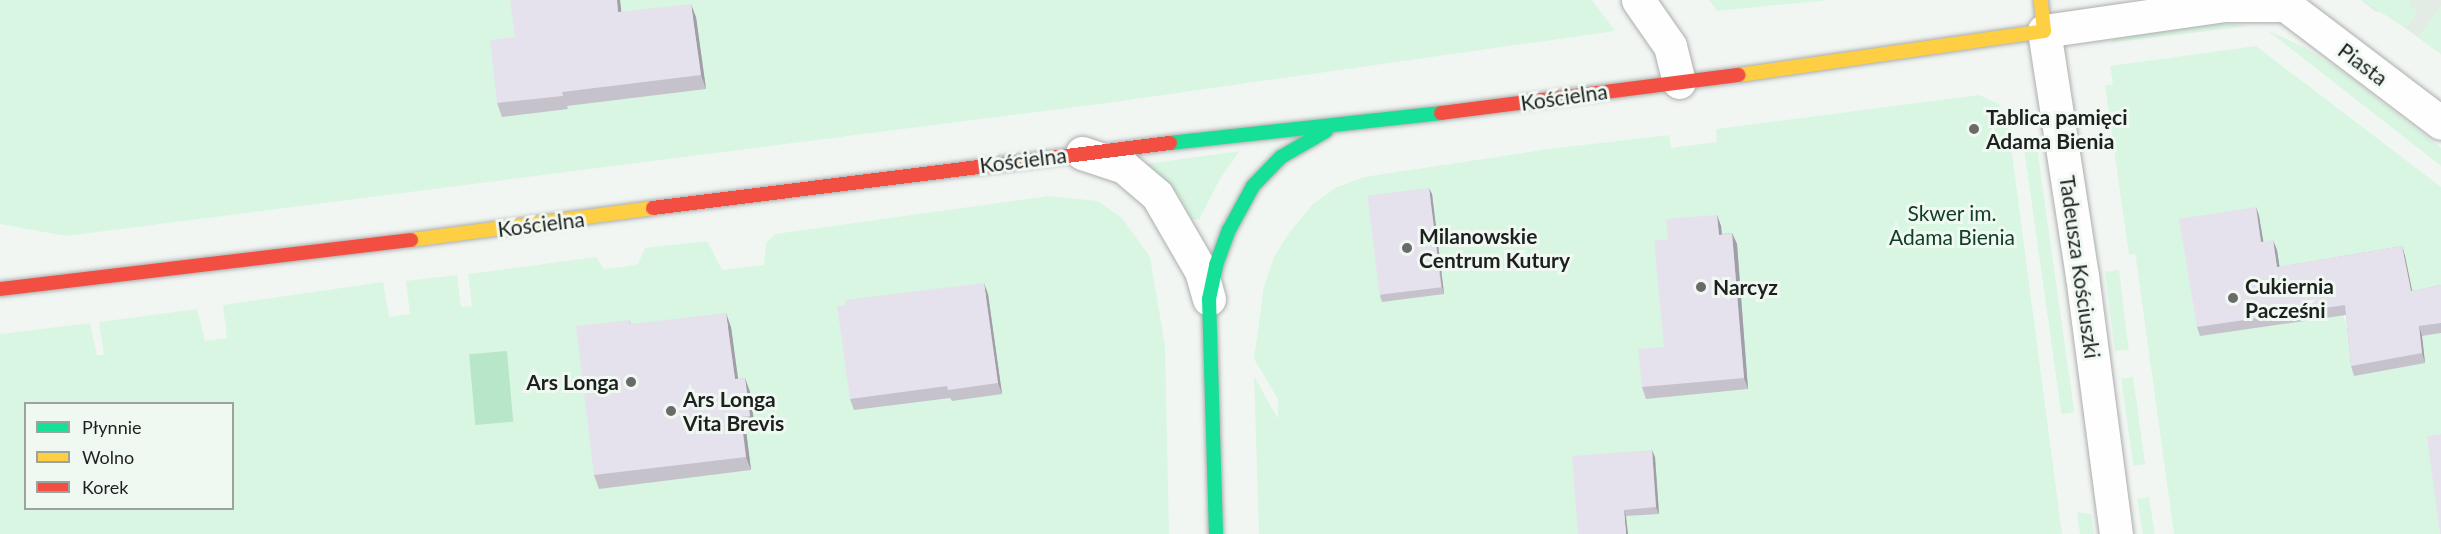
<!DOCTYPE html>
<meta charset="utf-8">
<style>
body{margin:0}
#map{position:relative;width:2441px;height:534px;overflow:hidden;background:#f2f6f3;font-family:Lato,sans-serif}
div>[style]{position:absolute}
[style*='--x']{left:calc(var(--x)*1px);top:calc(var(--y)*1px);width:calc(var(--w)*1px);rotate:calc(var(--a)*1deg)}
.built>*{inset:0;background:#e2ece4}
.green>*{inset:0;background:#d9f6e2;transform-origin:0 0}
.water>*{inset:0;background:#b8e6c8;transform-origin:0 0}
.roads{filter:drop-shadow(0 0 2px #acaead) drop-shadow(0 0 2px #acaead)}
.street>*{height:33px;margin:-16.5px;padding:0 16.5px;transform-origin:16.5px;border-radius:16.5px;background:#fdfefd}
.fast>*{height:14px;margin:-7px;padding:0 7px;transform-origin:7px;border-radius:7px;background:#16e098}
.slow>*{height:14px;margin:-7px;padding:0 7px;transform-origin:7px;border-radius:7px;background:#ffcf43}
.jam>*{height:14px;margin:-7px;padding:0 7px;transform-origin:7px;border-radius:7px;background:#f24e42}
.wall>*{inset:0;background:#c5c2cc}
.shaded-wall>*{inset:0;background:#a09ea6}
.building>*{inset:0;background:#e5e2ed;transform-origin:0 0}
.dots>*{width:16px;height:16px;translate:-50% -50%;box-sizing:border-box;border:3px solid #f0f8f2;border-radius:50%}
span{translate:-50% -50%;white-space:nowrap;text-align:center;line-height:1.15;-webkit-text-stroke:6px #f0f8f2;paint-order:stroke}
.street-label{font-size:21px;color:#1e201f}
.poi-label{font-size:21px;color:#1e201f;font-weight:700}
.left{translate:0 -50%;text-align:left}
.right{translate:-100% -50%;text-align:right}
.park-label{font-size:21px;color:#0f4025}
.legend{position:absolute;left:24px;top:402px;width:210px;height:108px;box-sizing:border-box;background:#f0f8f2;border:2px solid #9ca29e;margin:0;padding:8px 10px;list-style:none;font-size:18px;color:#1e201f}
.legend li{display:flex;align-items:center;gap:12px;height:30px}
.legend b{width:30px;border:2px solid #9ca29e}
</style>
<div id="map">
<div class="built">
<div style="clip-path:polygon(2361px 0,2441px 0,2441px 54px,2383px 12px,2376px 12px)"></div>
</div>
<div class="green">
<div style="clip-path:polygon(0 0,1592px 0,1615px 31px,1107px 103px,66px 236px,0 224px)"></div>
<div style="clip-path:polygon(1709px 0,1830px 0,1717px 11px)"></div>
<div style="clip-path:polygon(2361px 0,2413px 0,2409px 5px,2418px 12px,2406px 28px)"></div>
<div style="clip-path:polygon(2441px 6px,2441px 54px,2418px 37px)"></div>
<div style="clip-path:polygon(2213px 22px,2249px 26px,2109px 43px,2118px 36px)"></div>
<div style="clip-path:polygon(2267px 30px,2304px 47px,2340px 70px,2441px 148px,2441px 166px)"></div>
<div style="clip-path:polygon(2256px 46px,2441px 187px,2441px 295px,2343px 313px,2352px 348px,2441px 333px,2441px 534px,2174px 534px,2136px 259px,2135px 254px,2129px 255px,2105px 86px,2113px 84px,2110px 66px)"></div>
<div style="clip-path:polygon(1979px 95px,1999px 104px,2007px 116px,2062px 534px,1259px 534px,1254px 376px,1278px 419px,1278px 399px,1254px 359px,1264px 286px,1275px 255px,1289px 233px,1312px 205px,1337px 187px,1364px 177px,1549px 149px,1669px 135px,1671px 148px,1717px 142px,1716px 129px)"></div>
<div style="left:2036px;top:140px;width:275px;height:13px;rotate:82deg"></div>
<div style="clip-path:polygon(1240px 151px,1220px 179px,1199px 220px,1192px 219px,1180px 197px,1146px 164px)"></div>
<div style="clip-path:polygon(evenodd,1048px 196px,1098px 201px,1122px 218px,1150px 257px,1165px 346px,1169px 534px,0 534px,0 334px,90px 323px,97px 355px,104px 355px,99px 322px,197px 309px,205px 341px,227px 338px,223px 305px,383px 282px,389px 317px,410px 314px,406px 281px,457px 275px,461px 307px,472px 306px,468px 274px,596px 257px,604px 269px,622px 267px,638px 264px,645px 248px,707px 241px,722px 270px,764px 265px,766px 243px,775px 234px,1048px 196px,26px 404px,232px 404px,232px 508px,26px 508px,26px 404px)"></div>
<div style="left:2119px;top:270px;width:80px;height:14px;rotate:83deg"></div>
<div style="left:2133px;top:377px;width:88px;height:12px;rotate:82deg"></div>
<div style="left:2149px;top:497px;width:37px;height:12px;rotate:81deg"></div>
<div style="clip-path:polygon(2077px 512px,2091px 514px,2094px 534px,2080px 534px)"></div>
</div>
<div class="water">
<div style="left:507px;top:351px;width:71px;height:38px;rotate:85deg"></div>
</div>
<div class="roads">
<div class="street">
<div style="--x:1638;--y:0;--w:56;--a:55.2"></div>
<div style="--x:1670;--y:46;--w:37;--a:76"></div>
<div style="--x:2279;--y:0;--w:203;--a:37.2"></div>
<div style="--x:1082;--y:153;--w:44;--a:18.4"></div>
<div style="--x:1124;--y:167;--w:43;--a:40.3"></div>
<div style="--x:1157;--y:195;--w:88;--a:59.9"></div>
<div style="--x:1201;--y:271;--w:29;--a:74"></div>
<div style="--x:2116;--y:534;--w:260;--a:-97.5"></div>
<div style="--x:2082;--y:276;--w:248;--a:-98.8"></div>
<div style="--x:2044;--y:31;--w:183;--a:-8.2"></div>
<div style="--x:2225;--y:5;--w:60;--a:0"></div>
</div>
<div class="fast">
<div style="--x:1170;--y:143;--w:273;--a:-6.3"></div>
<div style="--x:1216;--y:534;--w:235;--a:-91.7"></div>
<div style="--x:1209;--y:299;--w:35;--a:-78"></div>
<div style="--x:1216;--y:265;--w:37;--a:-70"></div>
<div style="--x:1229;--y:230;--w:50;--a:-61.4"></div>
<div style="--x:1253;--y:186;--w:40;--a:-46"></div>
<div style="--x:1281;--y:157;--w:52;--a:-30"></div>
</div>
<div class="slow">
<div style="--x:1739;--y:75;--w:308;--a:-8.2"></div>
<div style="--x:2044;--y:31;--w:31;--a:-96"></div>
<div style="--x:411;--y:240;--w:244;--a:-7.5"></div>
</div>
<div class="jam">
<div style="--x:1441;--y:113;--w:300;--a:-7.3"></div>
<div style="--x:653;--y:208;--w:521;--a:-7.17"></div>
<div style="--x:0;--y:289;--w:414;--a:-6.8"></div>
</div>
</div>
<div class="wall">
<div style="clip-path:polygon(620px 0,621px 12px,696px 17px,706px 89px,567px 106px,568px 109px,502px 117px,497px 103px,515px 37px)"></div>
<div style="clip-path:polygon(1432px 194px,1444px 294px,1382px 302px,1380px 296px)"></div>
<div style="clip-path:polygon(2256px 207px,2259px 216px,2263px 242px,2277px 250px,2279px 267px,2402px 246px,2405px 256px,2412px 291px,2441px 285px,2441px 333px,2422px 336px,2425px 363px,2354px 376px,2351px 366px,2346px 315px,2200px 336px,2197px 327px)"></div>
<div style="clip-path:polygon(1717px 215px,1721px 226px,1722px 234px,1732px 233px,1737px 244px,1748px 389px,1646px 399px,1642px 387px,1664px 347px,1668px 239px)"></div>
<div style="clip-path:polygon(988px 294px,1002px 394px,952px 401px,950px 398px,854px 410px,850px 399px)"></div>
<div style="clip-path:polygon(629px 320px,631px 324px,731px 327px,738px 379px,745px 378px,750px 392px,755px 430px,746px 430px,751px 470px,599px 489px,594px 475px)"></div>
<div style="clip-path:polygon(1572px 456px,1655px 457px,1659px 514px,1626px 516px)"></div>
</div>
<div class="shaded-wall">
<div style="clip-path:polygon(617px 0,620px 0,623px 26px,618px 12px)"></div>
<div style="clip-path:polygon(691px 4px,696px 17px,706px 89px,701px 75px)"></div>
<div style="clip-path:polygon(1429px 188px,1432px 194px,1444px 294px,1442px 287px)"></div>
<div style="clip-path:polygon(2256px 207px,2259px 216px,2265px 251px,2261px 242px)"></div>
<div style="clip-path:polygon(1717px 215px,1721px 226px,1723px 246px,1719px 235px)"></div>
<div style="clip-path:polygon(1732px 233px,1737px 244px,1748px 389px,1744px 378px)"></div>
<div style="clip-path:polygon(2273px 240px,2277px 250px,2281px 276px,2277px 267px)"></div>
<div style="clip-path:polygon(2402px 246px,2405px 256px,2414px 300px,2411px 291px)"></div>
<div style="clip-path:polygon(984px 283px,988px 294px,1002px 394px,998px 383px)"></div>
<div style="clip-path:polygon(726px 313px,731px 327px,740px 393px,735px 379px)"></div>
<div style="clip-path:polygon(2419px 326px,2422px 336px,2425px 363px,2422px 353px)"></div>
<div style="clip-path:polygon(745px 378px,750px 392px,755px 430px,750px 416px)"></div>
<div style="clip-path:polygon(741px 417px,746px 430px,751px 470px,746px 457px)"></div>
<div style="clip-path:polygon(1652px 450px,1655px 457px,1659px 514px,1656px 507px)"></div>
<div style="clip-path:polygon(1624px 510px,1626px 516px,1628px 534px,1626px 534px)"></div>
</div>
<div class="building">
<div style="clip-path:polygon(510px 0,617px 0,618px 12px,691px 4px,701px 75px,562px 92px,563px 96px,497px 103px,490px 40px,515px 37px)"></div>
<div style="left:1429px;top:188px;width:100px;height:62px;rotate:83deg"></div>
<div style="clip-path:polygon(2256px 207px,2261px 242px,2273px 240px,2277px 267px,2402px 246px,2411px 291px,2441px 285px,2441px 323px,2419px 326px,2422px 353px,2351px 366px,2345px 305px,2197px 327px,2179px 219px)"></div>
<div style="clip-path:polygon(1717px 215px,1719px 235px,1732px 233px,1744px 378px,1642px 387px,1638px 349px,1664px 347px,1654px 241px,1668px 239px,1666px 219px)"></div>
<div style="clip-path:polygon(984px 283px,998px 383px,948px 390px,947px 386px,850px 399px,837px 306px,846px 305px,845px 300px)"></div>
<div style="clip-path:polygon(726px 313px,735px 379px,745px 378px,750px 416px,741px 417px,746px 457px,594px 475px,576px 326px,629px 320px,630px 324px)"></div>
<div style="clip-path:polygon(2441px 434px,2441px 534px,2440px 534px,2427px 436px)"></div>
<div style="clip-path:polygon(1652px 450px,1656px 507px,1624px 510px,1626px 534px,1578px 534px,1572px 456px)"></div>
</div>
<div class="dots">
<div style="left:1974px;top:129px;background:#686b69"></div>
<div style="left:1407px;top:248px;background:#686b69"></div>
<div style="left:1701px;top:287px;background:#686b69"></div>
<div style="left:2233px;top:298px;background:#686b69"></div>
<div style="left:631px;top:382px;background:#686b69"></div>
<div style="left:671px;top:411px;background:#686b69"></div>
</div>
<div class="street-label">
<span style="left:2363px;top:64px;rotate:37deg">Piasta</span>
<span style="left:1564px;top:97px;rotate:-8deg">Kościelna</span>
<span style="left:1023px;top:160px;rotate:-7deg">Kościelna</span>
<span style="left:541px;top:224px;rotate:-7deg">Kościelna</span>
<span style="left:2080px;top:267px;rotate:82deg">Tadeusza Kościuszki</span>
</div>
<div class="poi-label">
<span class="left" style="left:1986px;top:129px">Tablica pamięci<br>Adama Bienia</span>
<span class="left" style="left:1419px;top:248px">Milanowskie<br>Centrum Kutury</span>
<span class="left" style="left:2245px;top:298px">Cukiernia<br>Pacześni</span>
<span class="left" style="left:1713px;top:287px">Narcyz</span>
<span class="right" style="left:619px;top:382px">Ars Longa</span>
<span class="left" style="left:683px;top:411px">Ars Longa<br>Vita Brevis</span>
</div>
<div class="park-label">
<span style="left:1952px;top:225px">Skwer im.<br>Adama Bienia</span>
</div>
<ul class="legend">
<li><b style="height:8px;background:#16e098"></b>Płynnie</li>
<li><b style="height:8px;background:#ffcf43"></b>Wolno</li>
<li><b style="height:8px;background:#f24e42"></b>Korek</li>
</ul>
</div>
